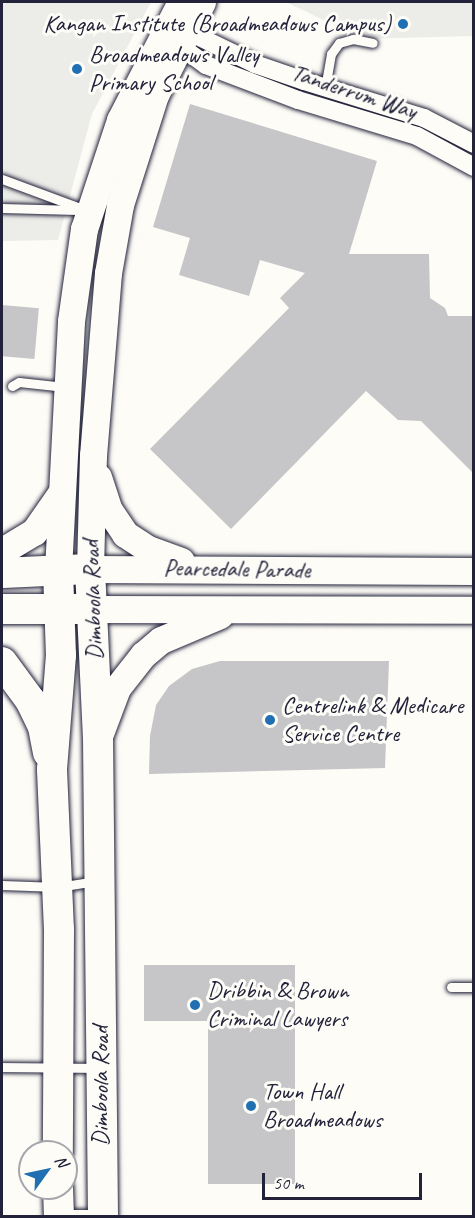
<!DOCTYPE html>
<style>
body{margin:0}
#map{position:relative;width:475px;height:1218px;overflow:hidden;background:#fdfcf7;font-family:Caveat,sans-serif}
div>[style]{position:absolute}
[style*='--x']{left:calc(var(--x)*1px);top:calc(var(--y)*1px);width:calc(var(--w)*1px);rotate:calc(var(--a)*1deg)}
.built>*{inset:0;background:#ecece9}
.building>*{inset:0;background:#c6c6c8;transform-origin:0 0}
.roads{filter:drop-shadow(0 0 2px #22223b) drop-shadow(0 0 2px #22223b)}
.lane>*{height:9px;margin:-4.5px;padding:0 4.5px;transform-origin:4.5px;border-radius:4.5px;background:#fdfcf7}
.street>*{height:18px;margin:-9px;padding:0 9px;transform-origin:9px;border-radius:9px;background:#fdfcf7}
.secondary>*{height:27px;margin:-13.5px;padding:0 13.5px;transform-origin:13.5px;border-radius:13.5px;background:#fdfcf7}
.primary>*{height:30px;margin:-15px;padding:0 15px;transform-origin:15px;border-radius:15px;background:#fdfcf7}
.dots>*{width:16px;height:16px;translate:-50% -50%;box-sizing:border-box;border:3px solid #fdfcf7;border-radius:50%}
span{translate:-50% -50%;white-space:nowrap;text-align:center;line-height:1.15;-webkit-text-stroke:6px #fdfcf7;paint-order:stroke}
.poi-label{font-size:24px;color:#22223b}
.right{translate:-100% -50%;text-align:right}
.left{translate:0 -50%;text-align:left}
.street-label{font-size:24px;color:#22223b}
.frame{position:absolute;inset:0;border:3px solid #22223b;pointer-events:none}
.north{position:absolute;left:18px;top:1140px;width:60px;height:60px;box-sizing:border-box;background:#fdfcf7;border:2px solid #a5a5ac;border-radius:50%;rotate:57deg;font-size:16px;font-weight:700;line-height:24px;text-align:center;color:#22223b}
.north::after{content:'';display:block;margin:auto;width:21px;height:27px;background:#1f6fb2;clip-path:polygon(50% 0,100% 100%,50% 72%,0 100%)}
.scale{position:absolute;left:262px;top:1173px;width:160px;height:27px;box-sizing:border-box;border:3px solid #22223b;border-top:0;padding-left:8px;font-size:18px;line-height:21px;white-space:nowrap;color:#22223b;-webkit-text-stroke:4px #fdfcf7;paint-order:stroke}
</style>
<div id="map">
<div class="built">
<div style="clip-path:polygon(2px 2px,151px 2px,92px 114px,58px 240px,2px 241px)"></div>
<div style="clip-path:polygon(286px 2px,473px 2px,473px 36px,363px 39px)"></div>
</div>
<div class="building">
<div style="clip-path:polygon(190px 104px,377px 161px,349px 254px,429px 254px,430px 298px,445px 308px,448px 316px,474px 316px,474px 474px,421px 421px,398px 420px,366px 391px,231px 529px,150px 449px,289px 308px,280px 298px,305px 273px,260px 260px,249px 296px,179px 275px,190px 238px,153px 227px)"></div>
<div style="left:2px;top:305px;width:37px;height:51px;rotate:5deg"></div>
<div style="clip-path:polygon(220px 661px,389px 661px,385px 768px,149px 774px,150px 736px,156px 705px,169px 686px,192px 669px)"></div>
<div style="clip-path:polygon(144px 965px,295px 965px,295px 1184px,208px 1184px,208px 1021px,144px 1021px)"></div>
</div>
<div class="roads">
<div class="lane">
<div style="--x:325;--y:88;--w:35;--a:-80"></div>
<div style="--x:331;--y:54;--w:14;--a:-54"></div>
<div style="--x:339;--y:43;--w:15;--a:-16"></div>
<div style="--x:353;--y:39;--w:20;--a:11"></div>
<div style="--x:2;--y:179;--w:92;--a:20.4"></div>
<div style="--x:2;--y:208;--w:75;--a:1.5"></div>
<div style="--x:12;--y:386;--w:8;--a:-30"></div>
<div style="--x:19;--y:382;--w:46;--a:6.2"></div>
<div style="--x:2;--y:885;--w:56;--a:2"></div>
<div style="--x:58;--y:887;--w:36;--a:-9"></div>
<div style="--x:451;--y:987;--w:23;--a:0"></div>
<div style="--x:2;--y:1067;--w:96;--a:0.6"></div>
<div style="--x:61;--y:1214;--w:38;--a:0"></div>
</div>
<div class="street">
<div style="--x:177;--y:31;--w:10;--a:0"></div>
<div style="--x:187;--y:31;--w:76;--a:25.9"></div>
<div style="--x:255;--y:64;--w:52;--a:19.1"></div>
<div style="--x:304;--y:81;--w:126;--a:17.1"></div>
<div style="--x:424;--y:118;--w:56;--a:27.5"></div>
<div style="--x:173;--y:41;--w:41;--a:36"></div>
<div style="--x:206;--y:65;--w:98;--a:20.8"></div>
<div style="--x:298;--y:100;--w:124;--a:16.8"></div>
<div style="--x:417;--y:136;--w:65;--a:28.5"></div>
</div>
<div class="secondary">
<div style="--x:202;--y:2;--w:104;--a:116.8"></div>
<div style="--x:155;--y:95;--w:115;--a:107.7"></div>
<div style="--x:120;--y:205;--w:69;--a:100"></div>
<div style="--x:108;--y:273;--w:183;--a:94.7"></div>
<div style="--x:93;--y:455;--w:114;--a:91.5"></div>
<div style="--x:90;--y:569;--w:384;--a:0.3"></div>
<div style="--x:98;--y:477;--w:35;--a:72"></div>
<div style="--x:109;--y:510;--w:29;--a:56"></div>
<div style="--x:125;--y:534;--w:27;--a:33"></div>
<div style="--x:148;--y:549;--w:35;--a:20"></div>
<div style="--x:2;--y:551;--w:37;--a:-31"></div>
<div style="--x:34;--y:532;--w:47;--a:-55.3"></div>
<div style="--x:58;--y:570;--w:249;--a:-87"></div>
<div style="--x:71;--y:321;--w:93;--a:-82"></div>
<div style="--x:84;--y:229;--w:115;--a:-71.7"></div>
<div style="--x:120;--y:120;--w:133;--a:-62.7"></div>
<div style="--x:91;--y:609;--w:383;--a:0.1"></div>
<div style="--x:99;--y:736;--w:51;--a:-69.4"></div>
<div style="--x:117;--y:688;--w:42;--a:-51.8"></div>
<div style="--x:143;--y:655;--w:23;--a:-40"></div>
<div style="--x:161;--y:640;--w:64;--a:-23"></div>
</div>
<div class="primary">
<div style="--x:58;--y:570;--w:85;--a:88"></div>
<div style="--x:61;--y:655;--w:115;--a:94.5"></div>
<div style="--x:52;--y:770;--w:159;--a:87.5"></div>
<div style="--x:59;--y:929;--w:223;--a:90.3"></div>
<div style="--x:2;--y:573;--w:88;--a:-2.6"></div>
<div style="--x:90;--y:569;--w:169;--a:87.3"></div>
<div style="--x:98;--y:738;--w:478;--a:89.4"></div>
<div style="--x:2;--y:609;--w:77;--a:0"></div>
<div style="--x:2;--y:662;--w:47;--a:53.6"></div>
<div style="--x:30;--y:700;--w:30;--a:64"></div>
<div style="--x:43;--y:727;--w:26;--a:79"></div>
<div style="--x:58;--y:1188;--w:28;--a:88"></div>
</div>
</div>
<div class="dots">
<div style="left:403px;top:24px;background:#1f6fb2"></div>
<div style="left:77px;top:69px;background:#1f6fb2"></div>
<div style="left:270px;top:720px;background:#1f6fb2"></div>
<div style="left:195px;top:1005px;background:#1f6fb2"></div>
<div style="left:251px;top:1106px;background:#1f6fb2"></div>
</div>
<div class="poi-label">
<span class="right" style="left:391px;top:24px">Kangan Institute (Broadmeadows Campus)</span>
<span class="left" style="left:89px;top:69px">Broadmeadows Valley<br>Primary School</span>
<span class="left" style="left:282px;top:720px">Centrelink &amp; Medicare<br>Service Centre</span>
<span class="left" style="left:207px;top:1005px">Dribbin &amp; Brown<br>Criminal Lawyers</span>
<span class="left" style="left:263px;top:1106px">Town Hall<br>Broadmeadows</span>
</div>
<div class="street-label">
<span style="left:354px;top:92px;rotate:18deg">Tanderrum Way</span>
<span style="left:237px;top:569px;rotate:1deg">Pearcedale Parade</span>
<span style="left:93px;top:600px;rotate:-92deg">Dimboola Road</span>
<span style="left:101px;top:1086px;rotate:-90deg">Dimboola Road</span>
</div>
<div class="frame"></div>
<div class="north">N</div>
<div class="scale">50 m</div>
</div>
